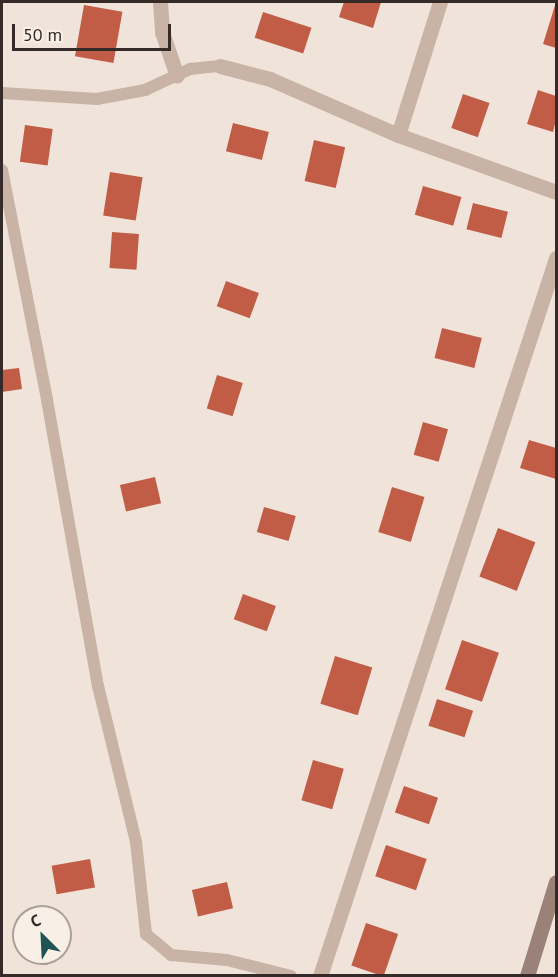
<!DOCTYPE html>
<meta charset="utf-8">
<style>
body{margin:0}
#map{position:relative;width:558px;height:977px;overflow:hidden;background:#f0e4da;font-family:"PT Sans",sans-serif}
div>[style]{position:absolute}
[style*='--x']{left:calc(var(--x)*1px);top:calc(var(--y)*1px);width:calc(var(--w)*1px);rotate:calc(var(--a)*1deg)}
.building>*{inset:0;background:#c15d47;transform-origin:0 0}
.lane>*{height:12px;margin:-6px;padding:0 6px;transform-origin:6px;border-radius:6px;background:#c8b3a6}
.street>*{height:15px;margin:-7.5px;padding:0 7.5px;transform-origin:7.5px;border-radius:7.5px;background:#c8b3a6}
.secondary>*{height:15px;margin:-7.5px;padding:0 7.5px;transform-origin:7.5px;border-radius:7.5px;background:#9b8278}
span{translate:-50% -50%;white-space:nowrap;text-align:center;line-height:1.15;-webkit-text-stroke:5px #f8efe6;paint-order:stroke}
.frame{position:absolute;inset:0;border:3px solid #342a27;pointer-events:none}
.north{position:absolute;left:12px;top:905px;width:60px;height:60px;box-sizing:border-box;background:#f8efe6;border:2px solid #aaa09a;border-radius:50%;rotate:336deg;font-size:16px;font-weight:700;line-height:24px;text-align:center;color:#342a27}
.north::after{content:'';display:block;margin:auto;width:21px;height:27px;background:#1e5454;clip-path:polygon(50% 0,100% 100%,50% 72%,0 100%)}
.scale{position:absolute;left:12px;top:24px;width:159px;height:27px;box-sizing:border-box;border:3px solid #342a27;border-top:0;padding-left:8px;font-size:18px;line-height:21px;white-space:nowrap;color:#342a27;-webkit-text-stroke:4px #f8efe6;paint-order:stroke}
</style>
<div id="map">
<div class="building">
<div style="clip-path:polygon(344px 2px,381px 2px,373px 28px,339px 17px)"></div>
<div style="clip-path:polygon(556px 2px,556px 48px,543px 44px)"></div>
<div style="left:84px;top:5px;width:39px;height:52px;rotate:10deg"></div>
<div style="left:263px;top:12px;width:51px;height:27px;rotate:18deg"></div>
<div style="clip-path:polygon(538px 90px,556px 96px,556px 120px,553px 132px,527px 124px)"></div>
<div style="left:463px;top:94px;width:28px;height:36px;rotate:19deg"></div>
<div style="left:233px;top:123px;width:37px;height:29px;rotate:14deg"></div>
<div style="left:25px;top:125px;width:28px;height:37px;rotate:8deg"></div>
<div style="left:314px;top:140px;width:32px;height:42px;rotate:13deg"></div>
<div style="left:110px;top:172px;width:33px;height:44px;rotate:9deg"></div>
<div style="left:423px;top:186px;width:40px;height:30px;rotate:16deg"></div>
<div style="left:473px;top:203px;width:36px;height:27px;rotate:14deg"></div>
<div style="left:112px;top:232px;width:27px;height:36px;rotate:4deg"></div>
<div style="left:226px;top:281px;width:35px;height:27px;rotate:20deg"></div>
<div style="left:442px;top:328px;width:41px;height:31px;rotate:14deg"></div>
<div style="clip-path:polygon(19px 368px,22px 389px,2px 392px,2px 370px)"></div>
<div style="left:217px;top:375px;width:27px;height:35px;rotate:17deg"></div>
<div style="left:423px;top:422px;width:26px;height:34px;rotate:16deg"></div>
<div style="clip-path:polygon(529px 440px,556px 448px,556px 479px,520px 468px)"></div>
<div style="left:155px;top:477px;width:27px;height:36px;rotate:77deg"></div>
<div style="left:392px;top:487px;width:34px;height:47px;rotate:17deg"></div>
<div style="left:264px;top:507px;width:33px;height:26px;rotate:16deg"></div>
<div style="left:498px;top:528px;width:40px;height:52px;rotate:21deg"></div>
<div style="left:243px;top:594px;width:35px;height:27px;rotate:20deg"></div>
<div style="left:462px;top:640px;width:39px;height:52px;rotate:19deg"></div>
<div style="left:335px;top:656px;width:39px;height:50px;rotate:17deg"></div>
<div style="left:437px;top:699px;width:38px;height:28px;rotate:18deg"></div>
<div style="left:313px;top:760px;width:32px;height:42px;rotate:16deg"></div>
<div style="left:404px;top:786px;width:36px;height:28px;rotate:19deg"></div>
<div style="left:386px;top:845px;width:43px;height:33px;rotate:19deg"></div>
<div style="left:90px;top:859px;width:29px;height:39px;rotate:80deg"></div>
<div style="left:227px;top:882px;width:27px;height:36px;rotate:77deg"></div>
<div style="left:366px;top:923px;width:34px;height:45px;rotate:19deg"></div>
</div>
<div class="lane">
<div style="--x:2;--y:93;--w:95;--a:3.6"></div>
<div style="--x:97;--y:99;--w:49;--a:-10.6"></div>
<div style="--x:145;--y:90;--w:50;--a:-25"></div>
<div style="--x:190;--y:69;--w:30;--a:-6"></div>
<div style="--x:2;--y:170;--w:234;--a:78.9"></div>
<div style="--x:47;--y:400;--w:291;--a:79.9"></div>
<div style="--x:98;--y:686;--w:161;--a:76.3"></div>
<div style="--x:136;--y:842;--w:93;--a:83.8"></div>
<div style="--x:146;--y:934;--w:33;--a:40"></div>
<div style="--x:171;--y:955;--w:56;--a:5.1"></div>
<div style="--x:227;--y:960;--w:66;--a:14"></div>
</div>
<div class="street">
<div style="--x:160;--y:2;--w:30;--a:86"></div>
<div style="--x:162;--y:32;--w:46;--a:71.2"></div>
<div style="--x:220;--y:66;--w:52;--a:14.6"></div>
<div style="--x:270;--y:79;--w:140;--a:23.6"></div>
<div style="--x:398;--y:135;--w:168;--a:19.8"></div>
<div style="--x:398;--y:135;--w:139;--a:-72.5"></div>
<div style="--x:320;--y:976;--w:756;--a:-71.8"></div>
</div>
<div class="secondary">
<div style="--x:527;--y:976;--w:98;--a:-72.9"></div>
</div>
<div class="frame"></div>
<div class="north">С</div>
<div class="scale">50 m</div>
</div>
